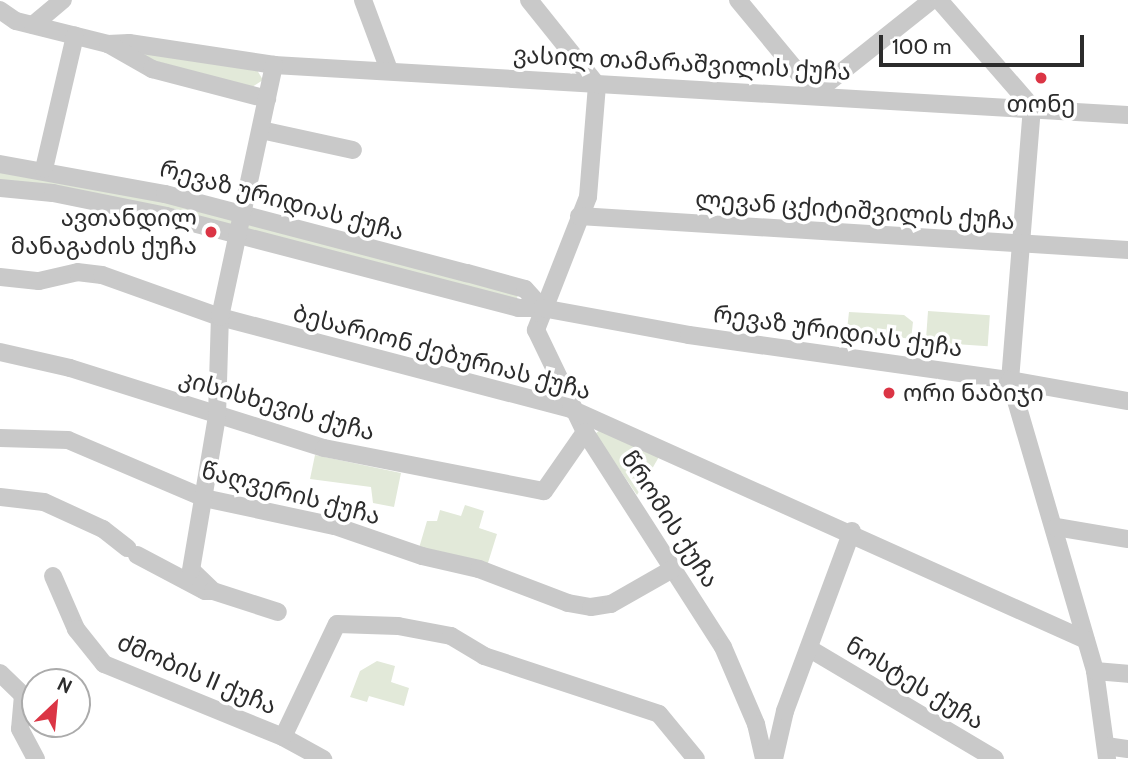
<!DOCTYPE html>
<meta charset="utf-8">
<style>
body{margin:0}
#map{position:relative;width:1128px;height:759px;overflow:hidden;background:#fff;font-family:Cabin,"Noto Sans Georgian",sans-serif}
div>[style]{position:absolute}
[style*='--x']{left:calc(var(--x)*1px);top:calc(var(--y)*1px);width:calc(var(--w)*1px);rotate:calc(var(--a)*1deg)}
.green>*{inset:0;background:#e2e9d9;transform-origin:0 0}
.minor>*{height:18px;margin:-9px;padding:0 9px;transform-origin:9px;border-radius:9px;background:#c9c9c9}
.dots>*{width:19px;height:19px;translate:-50% -50%;box-sizing:border-box;border:4px solid #fff;border-radius:50%}
span{translate:-50% -50%;white-space:nowrap;text-align:center;line-height:1.15;-webkit-text-stroke:7px #fff;paint-order:stroke}
.street-label{font-size:24px;color:#2c2c2c}
.poi-label{font-size:24px;color:#2c2c2c}
.right{translate:-100% -50%;text-align:right}
.left{translate:0 -50%;text-align:left}
.north{position:absolute;left:21px;top:668px;width:70px;height:70px;box-sizing:border-box;background:#fff;border:2px solid #ababab;border-radius:50%;rotate:26deg;font-size:19px;font-weight:700;line-height:28px;text-align:center;color:#2c2c2c}
.north::after{content:'';display:block;margin:auto;width:24px;height:32px;background:#db3545;clip-path:polygon(50% 0,100% 100%,50% 72%,0 100%)}
.scale{position:absolute;left:879px;top:35px;width:205px;height:32px;box-sizing:border-box;border:4px solid #2c2c2c;border-top:0;padding-left:9px;font-size:21px;line-height:24px;white-space:nowrap;color:#2c2c2c;-webkit-text-stroke:5px #fff;paint-order:stroke}
</style>
<div id="map">
<div class="green">
<div style="clip-path:polygon(128px 47px,257px 70px,263px 80px,252px 87px,129px 54px)"></div>
<div style="clip-path:polygon(0 170px,53px 176px,237px 217px,234px 229px,0 183px)"></div>
<div style="left:245px;top:220px;width:283px;height:11px;rotate:15deg"></div>
<div style="left:928px;top:311px;width:62px;height:31px;rotate:4deg"></div>
<div style="clip-path:polygon(849px 312px,904px 315px,913px 322px,911px 339px,847px 330px)"></div>
<div style="clip-path:polygon(601px 429px,660px 455px,637px 495px,595px 434px)"></div>
<div style="clip-path:polygon(315px 455px,401px 473px,394px 507px,373px 503px,371px 487px,310px 479px)"></div>
<div style="clip-path:polygon(465px 505px,484px 511px,479px 528px,497px 534px,487px 566px,419px 548px,427px 521px,437px 521px,440px 510px,461px 516px)"></div>
<div style="clip-path:polygon(377px 661px,395px 666px,391px 682px,409px 688px,404px 706px,369px 696px,367px 702px,350px 697px,360px 671px)"></div>
</div>
<div class="minor">
<div style="--x:363;--y:0;--w:75;--a:69.6"></div>
<div style="--x:529;--y:0;--w:109;--a:51.3"></div>
<div style="--x:597;--y:85;--w:112;--a:94.6"></div>
<div style="--x:588;--y:197;--w:143;--a:111.4"></div>
<div style="--x:536;--y:330;--w:113;--a:64.3"></div>
<div style="--x:585;--y:432;--w:255;--a:57.3"></div>
<div style="--x:723;--y:647;--w:84;--a:66.8"></div>
<div style="--x:756;--y:724;--w:36;--a:77"></div>
<div style="--x:738;--y:0;--w:121;--a:50.4"></div>
<div style="--x:815;--y:93;--w:149;--a:-38.5"></div>
<div style="--x:939;--y:0;--w:142;--a:49"></div>
<div style="--x:0;--y:10;--w:19;--a:35"></div>
<div style="--x:16;--y:21;--w:95;--a:14"></div>
<div style="--x:108;--y:44;--w:21;--a:-3"></div>
<div style="--x:129;--y:43;--w:147;--a:8.6"></div>
<div style="--x:274;--y:65;--w:855;--a:3.35"></div>
<div style="--x:33;--y:25;--w:39;--a:-40"></div>
<div style="--x:108;--y:44;--w:51;--a:29.6"></div>
<div style="--x:152;--y:69;--w:119;--a:14.6"></div>
<div style="--x:1032;--y:107;--w:274;--a:94.6"></div>
<div style="--x:1010;--y:380;--w:303;--a:73.7"></div>
<div style="--x:1095;--y:671;--w:89;--a:82.2"></div>
<div style="--x:261;--y:130;--w:94;--a:12.3"></div>
<div style="--x:0;--y:164;--w:168;--a:10.3"></div>
<div style="--x:165;--y:194;--w:312;--a:14.7"></div>
<div style="--x:467;--y:273;--w:60;--a:15.4"></div>
<div style="--x:525;--y:289;--w:25;--a:48"></div>
<div style="--x:44;--y:169;--w:137;--a:-76.9"></div>
<div style="--x:0;--y:188;--w:53;--a:5.4"></div>
<div style="--x:53;--y:193;--w:115;--a:11.5"></div>
<div style="--x:166;--y:216;--w:364;--a:14.6"></div>
<div style="--x:518;--y:308;--w:24;--a:0"></div>
<div style="--x:542;--y:308;--w:149;--a:10.4"></div>
<div style="--x:689;--y:335;--w:324;--a:8"></div>
<div style="--x:1010;--y:380;--w:120;--a:10.1"></div>
<div style="--x:579;--y:216;--w:550;--a:3.54"></div>
<div style="--x:0;--y:277;--w:39;--a:6"></div>
<div style="--x:39;--y:281;--w:39;--a:-13"></div>
<div style="--x:77;--y:272;--w:25;--a:7"></div>
<div style="--x:102;--y:275;--w:125;--a:19.6"></div>
<div style="--x:220;--y:317;--w:363;--a:14.7"></div>
<div style="--x:571;--y:409;--w:564;--a:24.16"></div>
<div style="--x:0;--y:352;--w:72;--a:12.9"></div>
<div style="--x:70;--y:368;--w:266;--a:17.5"></div>
<div style="--x:324;--y:448;--w:224;--a:11.1"></div>
<div style="--x:544;--y:491;--w:72;--a:-55.2"></div>
<div style="--x:0;--y:438;--w:68;--a:1.7"></div>
<div style="--x:68;--y:440;--w:148;--a:23.1"></div>
<div style="--x:204;--y:498;--w:134;--a:12.1"></div>
<div style="--x:335;--y:526;--w:92;--a:19"></div>
<div style="--x:422;--y:556;--w:58;--a:12.8"></div>
<div style="--x:479;--y:569;--w:95;--a:20.9"></div>
<div style="--x:568;--y:603;--w:23;--a:10"></div>
<div style="--x:591;--y:607;--w:20;--a:-9"></div>
<div style="--x:611;--y:604;--w:73;--a:-29.7"></div>
<div style="--x:0;--y:497;--w:44;--a:6.5"></div>
<div style="--x:44;--y:502;--w:65;--a:24.6"></div>
<div style="--x:103;--y:529;--w:31;--a:38"></div>
<div style="--x:1056;--y:527;--w:73;--a:9.5"></div>
<div style="--x:137;--y:555;--w:77;--a:27.9"></div>
<div style="--x:205;--y:591;--w:8;--a:0"></div>
<div style="--x:213;--y:591;--w:30;--a:-136"></div>
<div style="--x:191;--y:570;--w:156;--a:-80.4"></div>
<div style="--x:217;--y:416;--w:99;--a:-88.3"></div>
<div style="--x:220;--y:317;--w:258;--a:-77.9"></div>
<div style="--x:53;--y:576;--w:58;--a:66.5"></div>
<div style="--x:76;--y:629;--w:45;--a:51.3"></div>
<div style="--x:104;--y:664;--w:193;--a:22.2"></div>
<div style="--x:283;--y:737;--w:46;--a:28.8"></div>
<div style="--x:213;--y:591;--w:68;--a:17.9"></div>
<div style="--x:810;--y:649;--w:215;--a:30.7"></div>
<div style="--x:1095;--y:671;--w:33;--a:5"></div>
<div style="--x:0;--y:673;--w:32;--a:44"></div>
<div style="--x:23;--y:695;--w:34;--a:95"></div>
<div style="--x:20;--y:729;--w:34;--a:62"></div>
<div style="--x:283;--y:737;--w:125;--a:-64.5"></div>
<div style="--x:337;--y:624;--w:61;--a:1.9"></div>
<div style="--x:398;--y:626;--w:54;--a:10.7"></div>
<div style="--x:451;--y:636;--w:39;--a:31"></div>
<div style="--x:484;--y:656;--w:184;--a:18.3"></div>
<div style="--x:659;--y:714;--w:58;--a:50.6"></div>
<div style="--x:1106;--y:746;--w:22;--a:8"></div>
<div style="--x:774;--y:759;--w:49;--a:-77.1"></div>
<div style="--x:785;--y:711;--w:192;--a:-69.6"></div>
</div>
<div class="dots">
<div style="left:1041px;top:78px;background:#db3545"></div>
<div style="left:211px;top:232px;background:#db3545"></div>
<div style="left:889px;top:393px;background:#db3545"></div>
</div>
<div class="street-label">
<span style="left:682px;top:63px;rotate:3deg">ვასილ თამარაშვილის ქუჩა</span>
<span style="left:282px;top:200px;rotate:15deg">რევაზ ურიდიას ქუჩა</span>
<span style="left:855px;top:210px;rotate:4deg">ლევან ცქიტიშვილის ქუჩა</span>
<span style="left:838px;top:331px;rotate:8deg">რევაზ ურიდიას ქუჩა</span>
<span style="left:442px;top:352px;rotate:15deg">ბესარიონ ქებურიას ქუჩა</span>
<span style="left:277px;top:405px;rotate:16deg">კისისხევის ქუჩა</span>
<span style="left:291px;top:493px;rotate:15deg">წაღვერის ქუჩა</span>
<span style="left:670px;top:519px;rotate:57deg">წრომის ქუჩა</span>
<span style="left:197px;top:674px;rotate:23deg">ძმობის II ქუჩა</span>
<span style="left:915px;top:683px;rotate:31deg">ნოსტეს ქუჩა</span>
</div>
<div class="poi-label">
<span style="left:1041px;top:104px">თონე</span>
<span class="right" style="left:197px;top:232px">ავთანდილ<br>მანაგაძის ქუჩა</span>
<span class="left" style="left:903px;top:393px">ორი ნაბიჯი</span>
</div>
<div class="north">N</div>
<div class="scale">100 m</div>
</div>
